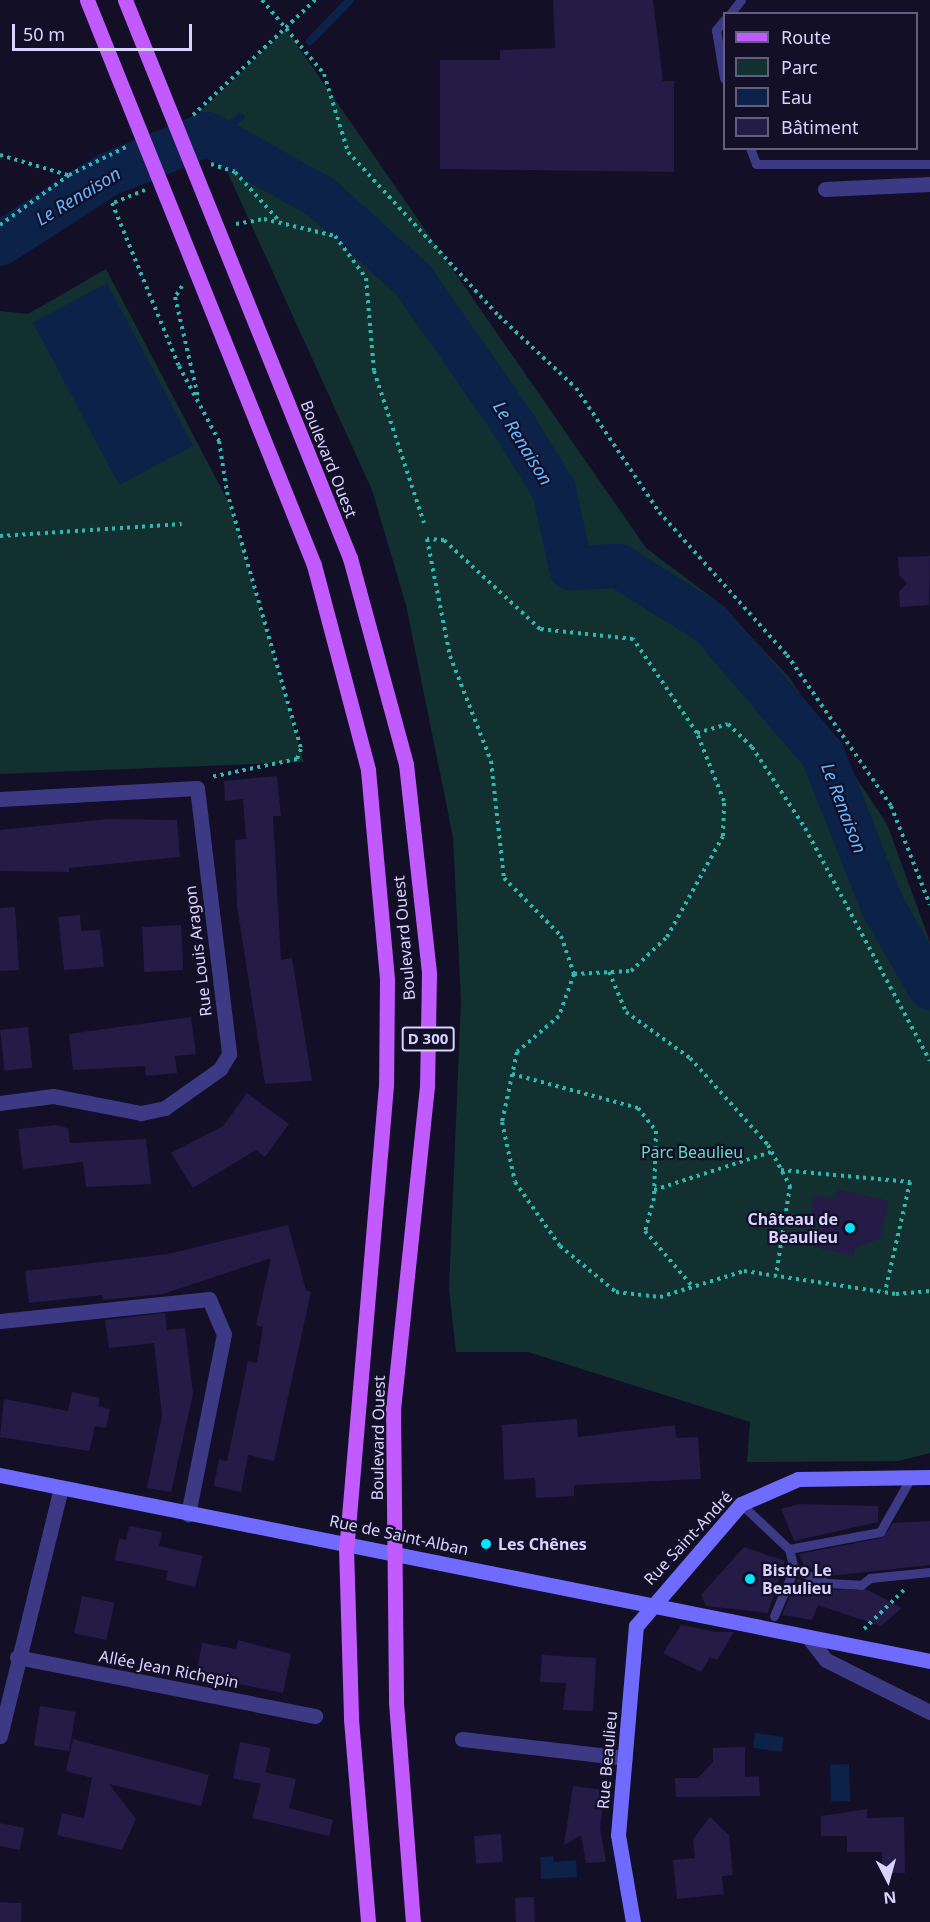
<!DOCTYPE html>
<meta charset="utf-8">
<style>
body{margin:0}
#map{position:relative;width:930px;height:1922px;overflow:hidden;background:#130f26;font-family:"Noto Sans",sans-serif}
div>[style]{position:absolute}
[style*='--x']{left:calc(var(--x)*1px);top:calc(var(--y)*1px);width:calc(var(--w)*1px);rotate:calc(var(--a)*1deg)}
.green>*{inset:0;background:#12302f}
.water>*{inset:0;background:#0c2248;transform-origin:0 0}
.stream>*{height:8px;margin:-4px;padding:0 4px;transform-origin:4px;border-radius:4px;background:#0c2248}
.river>*{height:44px;margin:-22px;padding:0 22px;transform-origin:22px;border-radius:22px;background:#0c2248}
.building>*{inset:0;background:#241b47;transform-origin:0 0}
.path>*{height:4px;margin-top:-2px;transform-origin:0;background:repeating-linear-gradient(90deg,#2fb8b0 0 3px,transparent 0 7.5px)}
.lane>*{height:9px;margin:-4.5px;padding:0 4.5px;transform-origin:4.5px;border-radius:4.5px;background:#3d3a85}
.street>*{height:15px;margin:-7.5px;padding:0 7.5px;transform-origin:7.5px;border-radius:7.5px;background:#3d3a85}
.secondary>*{height:15px;margin:-7.5px;padding:0 7.5px;transform-origin:7.5px;border-radius:7.5px;background:#6f6bff}
.primary>*{height:15px;margin:-7.5px;padding:0 7.5px;transform-origin:7.5px;border-radius:7.5px;background:#c25bff}
.dots>*{width:16px;height:16px;translate:-50% -50%;box-sizing:border-box;border:3px solid #130f26;border-radius:50%}
span{translate:-50% -50%;white-space:nowrap;text-align:center;line-height:1.15;-webkit-text-stroke:4.5px #130f26;paint-order:stroke}
.shield-label span{padding:2px 4px;background:#130f26;border:2px solid;border-radius:4px;-webkit-text-stroke-width:0}
.shield-label{font-size:15px;color:#d9d4ff;font-weight:700}
.street-label{font-size:16px;color:#d9d4ff}
.park-label{font-size:16px;color:#5fe0c0}
.poi-label{font-size:16px;color:#d9d4ff;font-weight:700}
.right{translate:-100% -50%;text-align:right}
.left{translate:0 -50%;text-align:left}
.water-label{font-size:18px;color:#62b6ff;font-style:italic}
.legend{position:absolute;left:723px;top:12px;width:195px;height:138px;box-sizing:border-box;background:#130f26;border:2px solid #625e7d;margin:0;padding:8px 10px;list-style:none;font-size:18px;color:#d9d4ff}
.legend li{display:flex;align-items:center;gap:12px;height:30px}
.legend b{width:30px;border:2px solid #625e7d}
.north{position:absolute;left:858px;top:1850px;width:60px;height:60px;-webkit-text-stroke:4px #130f26;paint-order:stroke;rotate:174deg;font-size:16px;font-weight:700;line-height:24px;text-align:center;color:#d9d4ff}
.north::after{content:'';display:block;margin:auto;width:21px;height:27px;background:#d9d4ff;clip-path:polygon(50% 0,100% 100%,50% 72%,0 100%)}
.scale{position:absolute;left:12px;top:24px;width:180px;height:27px;box-sizing:border-box;border:3px solid #d9d4ff;border-top:0;padding-left:8px;font-size:18px;line-height:21px;white-space:nowrap;color:#d9d4ff;-webkit-text-stroke:4px #130f26;paint-order:stroke}
</style>
<div id="map">
<div class="green">
<div style="clip-path:polygon(286px 29px,646px 548px,718px 602px,789px 677px,887px 824px,930px 942px,930px 1453px,899px 1461px,747px 1462px,750px 1422px,528px 1352px,456px 1352px,449px 1289px,461px 1001px,453px 837px,406px 605px,372px 490px,200px 112px)"></div>
<div style="clip-path:polygon(106px 269px,230px 505px,304px 762px,0 774px,0 311px,28px 314px)"></div>
</div>
<div class="water">
<div style="left:107px;top:283px;width:184px;height:84px;rotate:62deg"></div>
<div style="left:755px;top:1733px;width:29px;height:15px;rotate:8deg"></div>
<div style="left:849px;top:1764px;width:37px;height:19px;rotate:88deg"></div>
<div style="clip-path:polygon(553px 1856px,554px 1862px,576px 1860px,577px 1877px,541px 1879px,540px 1857px)"></div>
</div>
<div class="stream">
<div style="--x:310;--y:41;--w:57;--a:-45.7"></div>
<div style="--x:239;--y:151;--w:28;--a:-105"></div>
<div style="--x:232;--y:124;--w:11;--a:-41"></div>
</div>
<div class="river">
<div style="--x:0;--y:244;--w:127;--a:-32.8"></div>
<div style="--x:107;--y:175;--w:109;--a:-22.1"></div>
<div style="--x:208;--y:134;--w:131;--a:29.3"></div>
<div style="--x:322;--y:198;--w:122;--a:42"></div>
<div style="--x:413;--y:280;--w:177;--a:55.1"></div>
<div style="--x:514;--y:425;--w:76;--a:58.4"></div>
<div style="--x:554;--y:490;--w:80;--a:77.7"></div>
<div style="--x:571;--y:568;--w:48;--a:-2.4"></div>
<div style="--x:619;--y:566;--w:107;--a:32.1"></div>
<div style="--x:710;--y:623;--w:174;--a:49.4"></div>
<div style="--x:823;--y:755;--w:163;--a:68.5"></div>
<div style="--x:883;--y:907;--w:94;--a:59.9"></div>
</div>
<div class="building">
<div style="clip-path:polygon(553px 0,653px 0,663px 81px,674px 81px,674px 172px,440px 169px,440px 60px,500px 60px,500px 50px,555px 48px)"></div>
<div style="clip-path:polygon(930px 556px,929px 605px,900px 607px,899px 592px,907px 583px,899px 575px,898px 557px)"></div>
<div style="clip-path:polygon(277px 776px,281px 816px,273px 816px,281px 960px,292px 958px,312px 1081px,265px 1084px,237px 906px,235px 840px,246px 839px,243px 799px,225px 801px,224px 781px)"></div>
<div style="clip-path:polygon(108px 819px,177px 820px,180px 857px,69px 868px,69px 872px,0 871px,0 830px)"></div>
<div style="clip-path:polygon(15px 907px,19px 970px,0 971px,0 908px)"></div>
<div style="clip-path:polygon(80px 915px,81px 931px,100px 930px,104px 967px,64px 970px,58px 917px)"></div>
<div style="left:181px;top:925px;width:45px;height:39px;rotate:87deg"></div>
<div style="clip-path:polygon(191px 1017px,196px 1054px,175px 1056px,177px 1073px,146px 1076px,145px 1066px,73px 1070px,69px 1034px)"></div>
<div style="left:28px;top:1027px;width:41px;height:28px;rotate:84deg"></div>
<div style="clip-path:polygon(247px 1093px,289px 1124px,265px 1157px,256px 1150px,193px 1188px,171px 1153px,223px 1126px)"></div>
<div style="clip-path:polygon(57px 1125px,68px 1128px,70px 1143px,146px 1139px,151px 1184px,86px 1187px,83px 1162px,23px 1169px,18px 1129px)"></div>
<div style="clip-path:polygon(837px 1189px,889px 1201px,880px 1239px,856px 1247px,854px 1256px,815px 1247px,821px 1218px,810px 1215px,814px 1194px,835px 1199px)"></div>
<div style="clip-path:polygon(288px 1225px,306px 1290px,311px 1292px,274px 1461px,248px 1455px,241px 1492px,214px 1486px,219px 1459px,227px 1461px,248px 1361px,257px 1363px,263px 1327px,256px 1325px,271px 1258px,163px 1294px,103px 1300px,102px 1295px,29px 1303px,25px 1271px,168px 1254px)"></div>
<div style="clip-path:polygon(165px 1313px,167px 1330px,185px 1328px,193px 1394px,171px 1492px,147px 1488px,162px 1415px,154px 1343px,109px 1348px,105px 1320px)"></div>
<div style="clip-path:polygon(72px 1392px,100px 1398px,98px 1406px,110px 1409px,106px 1428px,95px 1426px,89px 1451px,0 1437px,4px 1399px,68px 1411px)"></div>
<div style="clip-path:polygon(577px 1419px,578px 1437px,675px 1425px,676px 1438px,698px 1437px,701px 1479px,574px 1485px,574px 1496px,536px 1498px,535px 1478px,504px 1480px,502px 1425px)"></div>
<div style="clip-path:polygon(799px 1504px,878px 1506px,878px 1522px,794px 1541px,781px 1509px)"></div>
<div style="clip-path:polygon(930px 1521px,930px 1565px,829px 1576px,804px 1566px,799px 1554px,882px 1538px,893px 1523px)"></div>
<div style="clip-path:polygon(129px 1526px,162px 1532px,159px 1546px,203px 1556px,195px 1587px,166px 1580px,168px 1571px,115px 1560px,119px 1539px,126px 1540px)"></div>
<div style="clip-path:polygon(744px 1547px,785px 1561px,768px 1613px,706px 1606px,701px 1595px)"></div>
<div style="clip-path:polygon(798px 1578px,826px 1590px,866px 1589px,902px 1608px,881px 1626px,818px 1605px,812px 1620px,782px 1615px)"></div>
<div style="left:82px;top:1596px;width:33px;height:38px;rotate:12deg"></div>
<div style="clip-path:polygon(681px 1625px,717px 1632px,734px 1632px,717px 1660px,710px 1657px,701px 1672px,663px 1653px)"></div>
<div style="clip-path:polygon(238px 1640px,291px 1654px,283px 1693px,196px 1675px,202px 1643px,236px 1649px)"></div>
<div style="clip-path:polygon(542px 1655px,596px 1658px,593px 1711px,563px 1710px,566px 1683px,540px 1682px)"></div>
<div style="left:40px;top:1706px;width:36px;height:40px;rotate:9deg"></div>
<div style="clip-path:polygon(73px 1739px,209px 1775px,201px 1806px,109px 1784px,136px 1819px,122px 1850px,57px 1835px,62px 1813px,84px 1818px,92px 1778px,66px 1771px)"></div>
<div style="left:240px;top:1742px;width:31px;height:37px;rotate:11deg"></div>
<div style="clip-path:polygon(745px 1747px,745px 1777px,759px 1776px,760px 1796px,676px 1797px,675px 1778px,698px 1778px,713px 1762px,713px 1748px)"></div>
<div style="clip-path:polygon(264px 1772px,296px 1779px,289px 1808px,333px 1820px,329px 1836px,252px 1818px)"></div>
<div style="clip-path:polygon(573px 1786px,605px 1790px,600px 1828px,606px 1862px,586px 1863px,581px 1835px,564px 1845px)"></div>
<div style="clip-path:polygon(867px 1809px,867px 1818px,904px 1817px,905px 1873px,882px 1873px,882px 1852px,847px 1852px,847px 1836px,821px 1836px,821px 1816px)"></div>
<div style="clip-path:polygon(710px 1817px,729px 1835px,733px 1875px,722px 1876px,724px 1894px,677px 1899px,673px 1860px,695px 1858px,693px 1839px)"></div>
<div style="clip-path:polygon(0 1823px,24px 1828px,20px 1850px,0 1846px)"></div>
<div style="left:501px;top:1834px;width:28px;height:27px;rotate:86deg"></div>
<div style="left:534px;top:1897px;width:25px;height:19px;rotate:88deg"></div>
<div style="left:0;top:1902px;width:22px;height:20px;rotate:3deg"></div>
</div>
<div class="path">
<div style="--x:262;--y:0;--w:97;--a:50"></div>
<div style="--x:324;--y:74;--w:82;--a:72.9"></div>
<div style="--x:348;--y:152;--w:223;--a:47.4"></div>
<div style="--x:499;--y:316;--w:105;--a:43.1"></div>
<div style="--x:576;--y:388;--w:149;--a:56.2"></div>
<div style="--x:659;--y:512;--w:192;--a:48.2"></div>
<div style="--x:787;--y:655;--w:183;--a:55.4"></div>
<div style="--x:891;--y:806;--w:106;--a:68.5"></div>
<div style="--x:193;--y:115;--w:168;--a:-43.3"></div>
<div style="--x:0;--y:155;--w:71;--a:16.4"></div>
<div style="--x:211;--y:164;--w:25;--a:18"></div>
<div style="--x:235;--y:172;--w:69;--a:48"></div>
<div style="--x:145;--y:190;--w:35;--a:158"></div>
<div style="--x:112;--y:203;--w:176;--a:67.7"></div>
<div style="--x:179;--y:366;--w:85;--a:61.9"></div>
<div style="--x:219;--y:441;--w:52;--a:81.1"></div>
<div style="--x:227;--y:492;--w:267;--a:73.9"></div>
<div style="--x:301;--y:749;--w:11;--a:112"></div>
<div style="--x:297;--y:759;--w:88;--a:168.2"></div>
<div style="--x:236;--y:224;--w:28;--a:-10"></div>
<div style="--x:264;--y:219;--w:73;--a:13.5"></div>
<div style="--x:335;--y:236;--w:52;--a:53.6"></div>
<div style="--x:366;--y:278;--w:93;--a:85.1"></div>
<div style="--x:374;--y:371;--w:160;--a:71.8"></div>
<div style="--x:0;--y:225;--w:85;--a:-35.9"></div>
<div style="--x:69;--y:175;--w:64;--a:-26.2"></div>
<div style="--x:182;--y:286;--w:13;--a:122"></div>
<div style="--x:175;--y:297;--w:103;--a:77"></div>
<div style="--x:0;--y:536;--w:182;--a:-3.8"></div>
<div style="--x:697;--y:733;--w:32;--a:-16"></div>
<div style="--x:728;--y:724;--w:33;--a:44"></div>
<div style="--x:752;--y:747;--w:97;--a:56.8"></div>
<div style="--x:805;--y:828;--w:264;--a:61.8"></div>
<div style="--x:609;--y:972;--w:43;--a:67"></div>
<div style="--x:626;--y:1012;--w:79;--a:35.7"></div>
<div style="--x:690;--y:1058;--w:117;--a:48.1"></div>
<div style="--x:768;--y:1145;--w:47;--a:61.8"></div>
<div style="--x:790;--y:1186;--w:90;--a:98.9"></div>
<div style="--x:574;--y:974;--w:57;--a:-3"></div>
<div style="--x:631;--y:971;--w:50;--a:-43.4"></div>
<div style="--x:667;--y:937;--w:115;--a:-61"></div>
<div style="--x:723;--y:836;--w:35;--a:-88"></div>
<div style="--x:724;--y:801;--w:73;--a:-111.7"></div>
<div style="--x:697;--y:733;--w:114;--a:-124.2"></div>
<div style="--x:633;--y:639;--w:94;--a:-173.9"></div>
<div style="--x:540;--y:629;--w:131;--a:-137.2"></div>
<div style="--x:444;--y:540;--w:17;--a:-177"></div>
<div style="--x:427;--y:539;--w:119;--a:78.9"></div>
<div style="--x:450;--y:656;--w:113;--a:68.7"></div>
<div style="--x:491;--y:761;--w:118;--a:83.7"></div>
<div style="--x:504;--y:878;--w:81;--a:45.5"></div>
<div style="--x:561;--y:936;--w:40;--a:71.1"></div>
<div style="--x:574;--y:974;--w:45;--a:109.7"></div>
<div style="--x:559;--y:1016;--w:55;--a:139.4"></div>
<div style="--x:517;--y:1052;--w:72;--a:102.1"></div>
<div style="--x:502;--y:1122;--w:61;--a:77.8"></div>
<div style="--x:515;--y:1182;--w:78;--a:54.9"></div>
<div style="--x:560;--y:1246;--w:72;--a:39.4"></div>
<div style="--x:616;--y:1292;--w:44;--a:6.5"></div>
<div style="--x:660;--y:1297;--w:88;--a:-17.2"></div>
<div style="--x:744;--y:1271;--w:154;--a:8.6"></div>
<div style="--x:896;--y:1294;--w:34;--a:-5"></div>
<div style="--x:512;--y:1074;--w:131;--a:15.1"></div>
<div style="--x:638;--y:1108;--w:29;--a:52"></div>
<div style="--x:656;--y:1131;--w:67;--a:91.7"></div>
<div style="--x:654;--y:1198;--w:34;--a:105"></div>
<div style="--x:645;--y:1231;--w:74;--a:49.4"></div>
<div style="--x:781;--y:1170;--w:130;--a:5.3"></div>
<div style="--x:910;--y:1182;--w:113;--a:102.8"></div>
<div style="--x:654;--y:1190;--w:123;--a:-18"></div>
<div style="--x:864;--y:1629;--w:56;--a:-44.3"></div>
</div>
<div class="lane">
<div style="--x:730;--y:14;--w:18;--a:-52"></div>
<div style="--x:724;--y:20;--w:13;--a:129"></div>
<div style="--x:716;--y:30;--w:49;--a:80.5"></div>
<div style="--x:750;--y:148;--w:17;--a:69"></div>
<div style="--x:756;--y:164;--w:174;--a:0"></div>
<div style="--x:741;--y:1504;--w:66;--a:43.2"></div>
<div style="--x:789;--y:1549;--w:93;--a:-10.6"></div>
<div style="--x:880;--y:1532;--w:59;--a:-60.4"></div>
<div style="--x:789;--y:1549;--w:21;--a:76"></div>
<div style="--x:794;--y:1569;--w:36;--a:23"></div>
<div style="--x:827;--y:1583;--w:34;--a:3"></div>
<div style="--x:861;--y:1585;--w:11;--a:-38"></div>
<div style="--x:870;--y:1578;--w:60;--a:-5.7"></div>
<div style="--x:774;--y:1616;--w:51;--a:-66.9"></div>
</div>
<div class="street">
<div style="--x:825;--y:189;--w:105;--a:-2.7"></div>
<div style="--x:0;--y:799;--w:197;--a:-3.2"></div>
<div style="--x:197;--y:788;--w:268;--a:83.1"></div>
<div style="--x:229;--y:1054;--w:17;--a:121"></div>
<div style="--x:220;--y:1069;--w:67;--a:144.7"></div>
<div style="--x:165;--y:1108;--w:25;--a:168"></div>
<div style="--x:141;--y:1113;--w:90;--a:-169.1"></div>
<div style="--x:53;--y:1096;--w:53;--a:172.5"></div>
<div style="--x:0;--y:1321;--w:210;--a:-6"></div>
<div style="--x:209;--y:1299;--w:38;--a:67"></div>
<div style="--x:224;--y:1334;--w:184;--a:101.3"></div>
<div style="--x:808;--y:1637;--w:29;--a:52"></div>
<div style="--x:826;--y:1660;--w:116;--a:26.6"></div>
<div style="--x:17;--y:1657;--w:304;--a:11.2"></div>
<div style="--x:0;--y:1736;--w:255;--a:-76.2"></div>
<div style="--x:462;--y:1739;--w:164;--a:6.6"></div>
</div>
<div class="secondary">
<div style="--x:0;--y:1475;--w:948;--a:11.31"></div>
<div style="--x:633;--y:1922;--w:88;--a:-99.8"></div>
<div style="--x:618;--y:1835;--w:210;--a:-85.1"></div>
<div style="--x:636;--y:1626;--w:161;--a:-49.3"></div>
<div style="--x:741;--y:1504;--w:62;--a:-23.7"></div>
<div style="--x:798;--y:1479;--w:132;--a:-0.9"></div>
</div>
<div class="primary">
<div style="--x:87;--y:0;--w:609;--a:68.11"></div>
<div style="--x:314;--y:565;--w:212;--a:75.2"></div>
<div style="--x:368;--y:770;--w:211;--a:84.8"></div>
<div style="--x:387;--y:980;--w:105;--a:90.5"></div>
<div style="--x:386;--y:1085;--w:464;--a:94.9"></div>
<div style="--x:346;--y:1547;--w:172;--a:88.3"></div>
<div style="--x:351;--y:1719;--w:204;--a:85.2"></div>
<div style="--x:125;--y:0;--w:602;--a:68.04"></div>
<div style="--x:350;--y:558;--w:213;--a:74.8"></div>
<div style="--x:406;--y:764;--w:211;--a:83.7"></div>
<div style="--x:429;--y:974;--w:112;--a:91"></div>
<div style="--x:427;--y:1086;--w:324;--a:96"></div>
<div style="--x:393;--y:1408;--w:294;--a:89.4"></div>
<div style="--x:396;--y:1702;--w:221;--a:85.6"></div>
</div>
<div class="dots">
<div style="left:850px;top:1228px;background:#00e5ff"></div>
<div style="left:486px;top:1544px;background:#00e5ff"></div>
<div style="left:750px;top:1579px;background:#00e5ff"></div>
</div>
<div class="shield-label">
<span style="left:428px;top:1039px">D 300</span>
</div>
<div class="street-label">
<span style="left:329px;top:459px;rotate:68deg">Boulevard Ouest</span>
<span style="left:404px;top:938px;rotate:-95deg">Boulevard Ouest</span>
<span style="left:198px;top:951px;rotate:-97deg">Rue Louis Aragon</span>
<span style="left:378px;top:1438px;rotate:-89deg">Boulevard Ouest</span>
<span style="left:399px;top:1535px;rotate:12deg">Rue de Saint-Alban</span>
<span style="left:688px;top:1538px;rotate:-47deg">Rue Saint-André</span>
<span style="left:169px;top:1669px;rotate:11deg">Allée Jean Richepin</span>
<span style="left:607px;top:1760px;rotate:-85deg">Rue Beaulieu</span>
</div>
<div class="park-label">
<span style="left:692px;top:1152px">Parc Beaulieu</span>
</div>
<div class="poi-label">
<span class="right" style="left:838px;top:1228px">Château de<br>Beaulieu</span>
<span class="left" style="left:498px;top:1544px">Les Chênes</span>
<span class="left" style="left:762px;top:1579px">Bistro Le<br>Beaulieu</span>
</div>
<div class="water-label">
<span style="left:78px;top:196px;rotate:-31deg">Le Renaison</span>
<span style="left:523px;top:443px;rotate:58deg">Le Renaison</span>
<span style="left:844px;top:808px;rotate:69deg">Le Renaison</span>
</div>
<ul class="legend">
<li><b style="height:8px;background:#c25bff"></b>Route</li>
<li><b style="height:16px;background:#12302f"></b>Parc</li>
<li><b style="height:16px;background:#0c2248"></b>Eau</li>
<li><b style="height:16px;background:#241b47"></b>Bâtiment</li>
</ul>
<div class="north">N</div>
<div class="scale">50 m</div>
</div>
